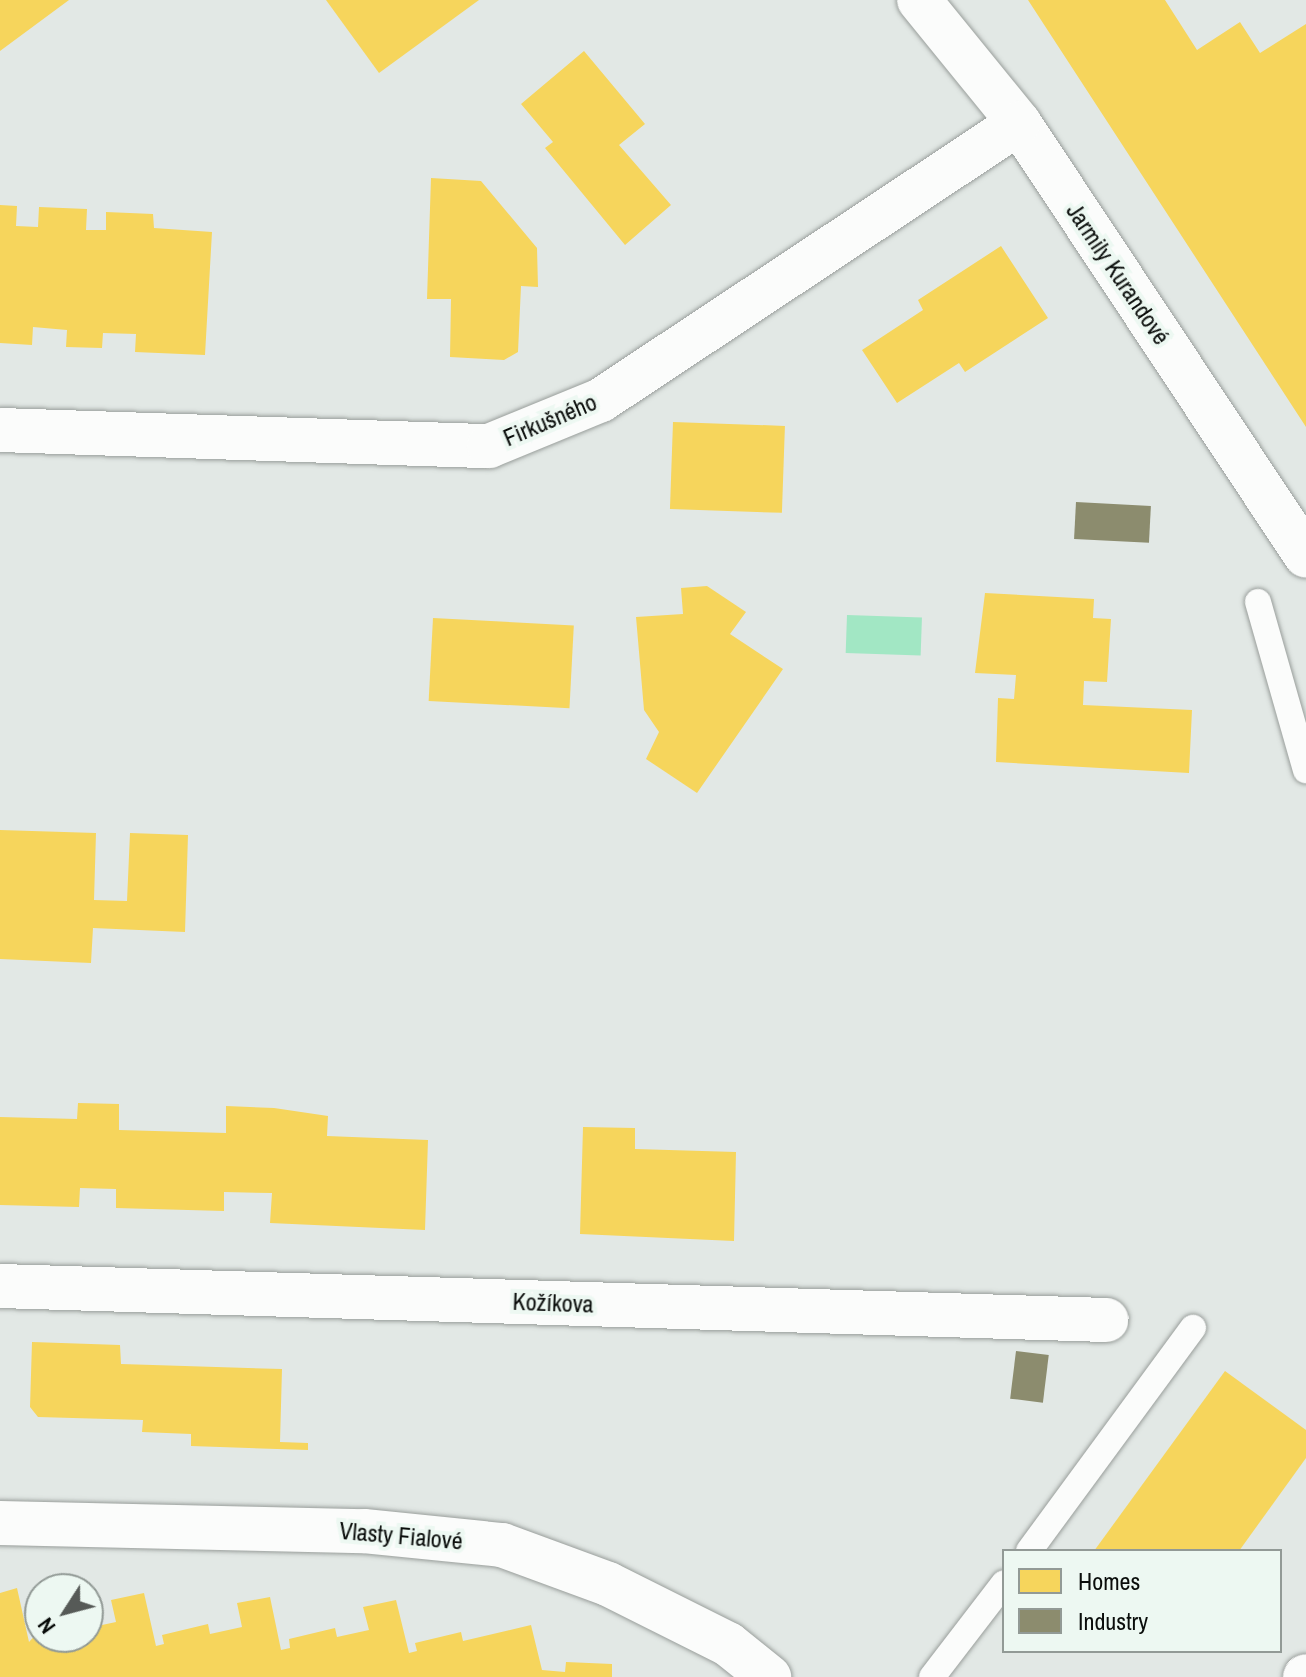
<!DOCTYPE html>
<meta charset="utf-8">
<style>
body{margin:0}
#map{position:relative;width:1306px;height:1677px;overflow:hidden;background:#e2e8e5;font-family:"Archivo Narrow",sans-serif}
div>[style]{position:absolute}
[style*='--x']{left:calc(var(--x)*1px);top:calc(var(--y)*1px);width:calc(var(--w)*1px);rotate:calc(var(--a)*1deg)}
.water>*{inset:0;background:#a2e7c4;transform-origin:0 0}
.homes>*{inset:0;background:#f6d55c;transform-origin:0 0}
.industry>*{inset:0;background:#8c8c6e;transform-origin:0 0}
.roads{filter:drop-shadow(0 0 2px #999e9b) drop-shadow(0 0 2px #999e9b)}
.service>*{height:26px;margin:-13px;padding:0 13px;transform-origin:13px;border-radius:13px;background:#fbfcfb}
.minor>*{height:44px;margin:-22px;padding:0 22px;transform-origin:22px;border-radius:22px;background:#fbfcfb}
.tertiary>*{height:44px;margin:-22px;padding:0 22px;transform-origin:22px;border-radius:22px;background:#fbfcfb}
span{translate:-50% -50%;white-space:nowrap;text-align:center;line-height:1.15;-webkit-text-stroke:8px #edf8f2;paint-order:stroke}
.street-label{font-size:24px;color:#0a0d0b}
.legend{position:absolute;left:1002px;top:1549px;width:280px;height:104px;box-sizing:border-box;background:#edf8f2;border:2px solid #929a96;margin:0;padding:10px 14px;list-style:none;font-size:24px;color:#0a0d0b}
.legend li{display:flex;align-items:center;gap:16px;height:40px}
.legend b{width:40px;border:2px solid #929a96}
.north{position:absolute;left:24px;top:1573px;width:80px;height:80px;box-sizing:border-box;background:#edf8f2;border:2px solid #929a96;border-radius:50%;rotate:234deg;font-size:22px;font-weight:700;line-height:32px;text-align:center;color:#0a0d0b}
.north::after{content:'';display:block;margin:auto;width:28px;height:36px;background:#565a57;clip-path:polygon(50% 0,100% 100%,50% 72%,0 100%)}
</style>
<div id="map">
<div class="water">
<div style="left:847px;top:615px;width:75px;height:38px;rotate:2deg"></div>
</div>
<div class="homes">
<div style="clip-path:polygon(0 0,69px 0,0 51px)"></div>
<div style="clip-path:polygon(326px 0,479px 0,379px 73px)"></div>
<div style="clip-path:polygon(1028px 0,1165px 0,1197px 50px,1240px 22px,1260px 53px,1306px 24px,1306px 427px)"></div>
<div style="clip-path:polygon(584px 51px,645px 124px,619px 145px,671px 205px,625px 245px,545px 148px,553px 142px,521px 104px)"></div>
<div style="clip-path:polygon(431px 178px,481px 181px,537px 248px,538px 287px,521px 286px,518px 352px,504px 360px,450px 357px,451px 299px,427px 299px)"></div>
<div style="clip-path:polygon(0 205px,17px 206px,16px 226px,38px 227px,39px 207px,87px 209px,86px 230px,106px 230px,106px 212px,153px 214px,154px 228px,212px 232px,205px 355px,135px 352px,136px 334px,103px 333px,102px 348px,66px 347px,67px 330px,33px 327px,32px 345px,0 343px)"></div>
<div style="clip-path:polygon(1001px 246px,1048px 318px,965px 372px,959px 363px,897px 403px,862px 350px,923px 310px,918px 300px)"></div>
<div style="left:673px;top:422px;width:112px;height:87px;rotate:2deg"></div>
<div style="clip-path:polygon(707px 586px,746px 612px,730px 634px,783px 669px,697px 793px,646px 759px,659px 732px,644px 710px,636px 617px,683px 614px,681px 588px)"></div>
<div style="clip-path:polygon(985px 593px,1094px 599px,1093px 618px,1111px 619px,1107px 682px,1084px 681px,1083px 705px,1192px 710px,1189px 773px,996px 762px,998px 698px,1014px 699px,1016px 675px,975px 673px)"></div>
<div style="left:433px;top:618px;width:141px;height:83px;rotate:3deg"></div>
<div style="clip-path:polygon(0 830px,96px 833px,94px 900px,127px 901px,130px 833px,188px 835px,185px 932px,93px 928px,91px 963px,0 959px)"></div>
<div style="clip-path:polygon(78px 1103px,119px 1104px,119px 1130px,226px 1133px,226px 1106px,274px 1108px,328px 1116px,327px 1136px,428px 1140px,425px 1230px,270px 1223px,272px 1193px,224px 1192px,224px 1211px,116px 1208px,116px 1189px,80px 1188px,79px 1207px,0 1205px,0 1117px,77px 1119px)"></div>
<div style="clip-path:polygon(583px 1127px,635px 1128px,635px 1149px,736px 1152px,734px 1241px,580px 1234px)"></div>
<div style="clip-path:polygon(32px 1342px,120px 1345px,121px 1364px,282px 1369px,280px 1442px,308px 1443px,308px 1450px,191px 1446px,191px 1434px,142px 1432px,143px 1420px,38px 1417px,30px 1407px)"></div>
<div style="clip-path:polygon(1225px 1371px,1306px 1430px,1306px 1458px,1239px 1551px,1094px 1551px)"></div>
<div style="clip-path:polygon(17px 1588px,29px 1642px,40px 1630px,40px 1637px,88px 1637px,88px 1628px,116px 1622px,111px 1600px,144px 1593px,156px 1646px,164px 1644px,162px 1635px,208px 1624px,210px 1634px,242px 1627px,237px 1603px,270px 1597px,281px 1650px,290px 1648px,289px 1639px,335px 1628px,337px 1637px,369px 1630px,363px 1607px,396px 1600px,409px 1653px,417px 1651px,415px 1643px,461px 1632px,463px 1641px,531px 1625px,542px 1670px,565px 1672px,566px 1662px,612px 1664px,612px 1677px,0 1677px,0 1593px)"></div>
</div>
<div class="industry">
<div style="left:1076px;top:502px;width:75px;height:37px;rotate:3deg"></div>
<div style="left:1016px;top:1351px;width:33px;height:48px;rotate:7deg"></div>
</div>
<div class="roads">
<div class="service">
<div style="--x:1258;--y:602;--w:175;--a:74.1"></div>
<div style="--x:1029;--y:1551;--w:277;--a:-53.7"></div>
<div style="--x:932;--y:1677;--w:118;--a:-52.5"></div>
</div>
<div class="minor">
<div style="--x:919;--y:0;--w:159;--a:50.9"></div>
<div style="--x:1019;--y:123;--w:519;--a:56.46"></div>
<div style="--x:0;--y:430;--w:489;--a:1.9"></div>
<div style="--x:489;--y:446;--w:121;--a:-22.3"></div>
<div style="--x:601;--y:400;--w:501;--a:-33.53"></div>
<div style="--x:0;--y:1286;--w:1107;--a:1.76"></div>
<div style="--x:0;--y:1523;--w:364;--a:1.3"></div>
<div style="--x:364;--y:1531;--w:139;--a:5.8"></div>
<div style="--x:502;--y:1545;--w:113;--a:20.2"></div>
<div style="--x:608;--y:1584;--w:134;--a:26.6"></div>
<div style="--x:728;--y:1644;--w:53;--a:38.8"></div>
</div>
<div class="tertiary">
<div style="--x:1305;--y:1677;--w:1;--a:-45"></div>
</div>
</div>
<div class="street-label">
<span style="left:1118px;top:274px;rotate:56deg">Jarmily Kurandové</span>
<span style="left:550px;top:420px;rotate:-23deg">Firkušného</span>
<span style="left:553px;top:1303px;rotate:2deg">Kožíkova</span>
<span style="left:401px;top:1536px;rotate:5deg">Vlasty Fialové</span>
</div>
<ul class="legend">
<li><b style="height:22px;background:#f6d55c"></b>Homes</li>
<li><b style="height:22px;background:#8c8c6e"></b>Industry</li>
</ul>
<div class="north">N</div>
</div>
